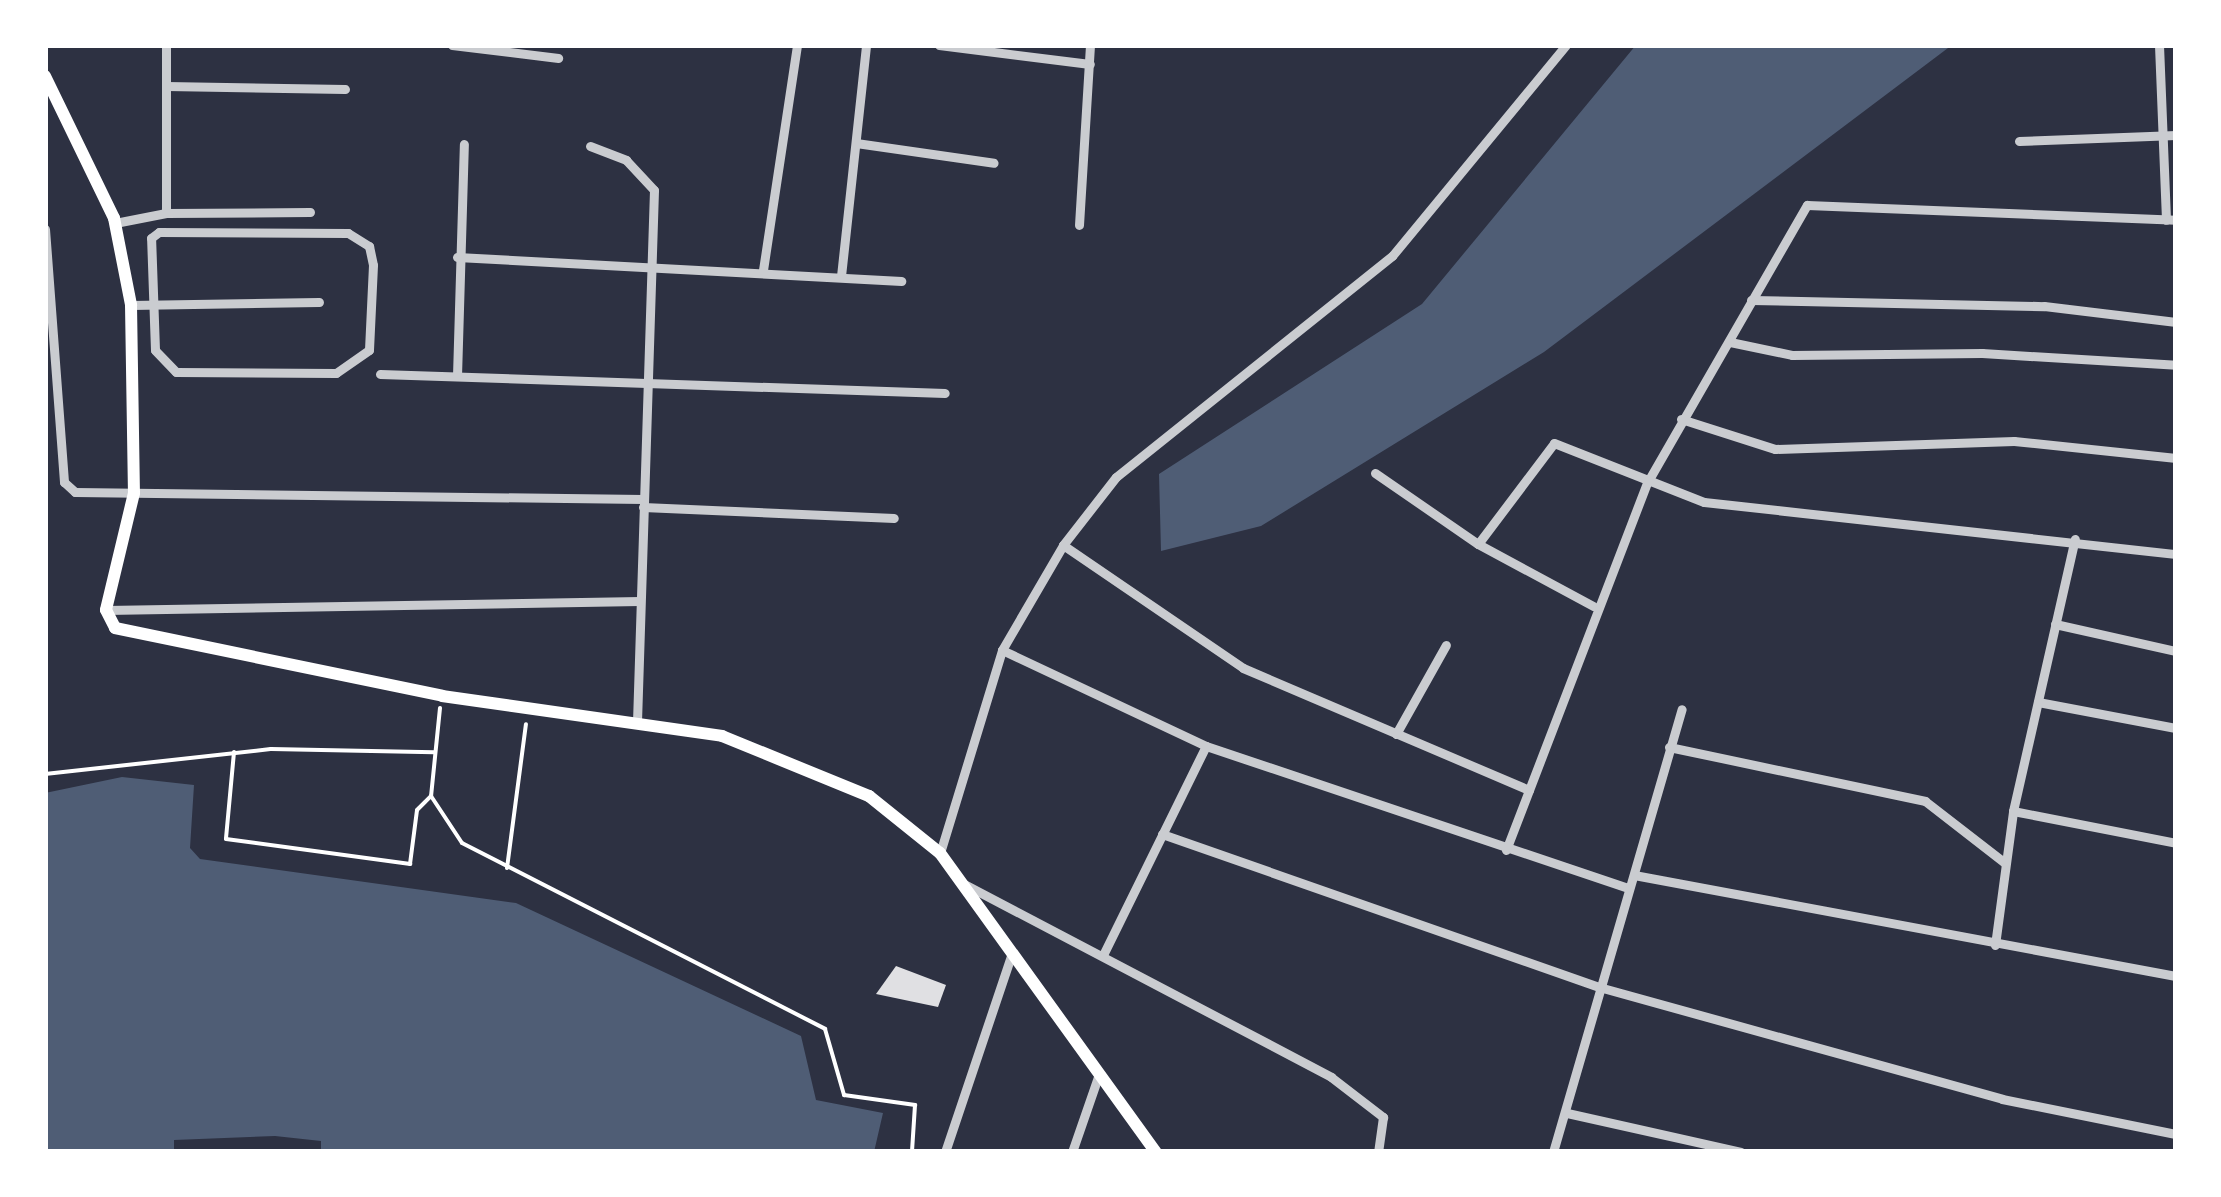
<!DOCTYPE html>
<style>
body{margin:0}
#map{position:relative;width:2221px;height:1197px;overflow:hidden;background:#2d3142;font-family:Karla,sans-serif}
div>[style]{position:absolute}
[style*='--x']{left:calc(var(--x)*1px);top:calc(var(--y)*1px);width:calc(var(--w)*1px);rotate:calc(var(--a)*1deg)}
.water>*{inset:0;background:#4f5d75}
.building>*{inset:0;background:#e0e0e3}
.path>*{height:4px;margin:-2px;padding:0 2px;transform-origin:2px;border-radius:2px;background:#fff}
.minor>*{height:9px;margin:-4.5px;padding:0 4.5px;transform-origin:4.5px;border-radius:4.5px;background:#caccd0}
.secondary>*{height:12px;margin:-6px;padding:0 6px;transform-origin:6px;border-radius:6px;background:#fff}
span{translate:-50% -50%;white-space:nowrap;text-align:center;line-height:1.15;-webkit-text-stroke:10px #fff;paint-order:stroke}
.frame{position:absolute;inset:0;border:48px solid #fff;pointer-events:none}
</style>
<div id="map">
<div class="water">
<div style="clip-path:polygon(1636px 45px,1952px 45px,1544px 352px,1261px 526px,1161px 551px,1159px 474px,1422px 304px)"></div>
<div style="clip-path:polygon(122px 777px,194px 785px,190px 848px,200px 859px,516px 903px,801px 1036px,816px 1100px,883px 1113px,874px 1152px,321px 1152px,321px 1141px,275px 1136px,174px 1140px,174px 1152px,45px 1152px,45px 793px)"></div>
</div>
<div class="building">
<div style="clip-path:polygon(896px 966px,946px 985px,938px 1007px,876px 994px)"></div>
</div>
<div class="path">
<div style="--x:440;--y:708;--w:88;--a:95.8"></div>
<div style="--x:431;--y:796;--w:56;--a:56.6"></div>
<div style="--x:462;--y:843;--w:408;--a:27.1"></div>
<div style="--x:825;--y:1029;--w:69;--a:73.9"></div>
<div style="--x:844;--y:1095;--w:72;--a:8"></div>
<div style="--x:915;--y:1105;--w:47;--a:93.7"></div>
<div style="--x:234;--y:752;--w:87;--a:95.3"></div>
<div style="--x:226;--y:839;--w:186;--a:7.7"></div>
<div style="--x:410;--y:864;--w:54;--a:-82.6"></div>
<div style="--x:417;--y:810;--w:20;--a:-45"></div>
<div style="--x:45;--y:774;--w:227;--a:-6.3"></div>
<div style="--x:271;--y:749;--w:163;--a:1.1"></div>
<div style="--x:507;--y:868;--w:145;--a:-82.5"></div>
</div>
<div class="minor">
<div style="--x:452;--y:45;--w:107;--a:7"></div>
<div style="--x:939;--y:45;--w:152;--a:7.2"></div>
<div style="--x:2159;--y:45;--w:175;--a:87.7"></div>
<div style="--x:166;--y:86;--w:179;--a:1"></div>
<div style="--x:2019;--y:141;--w:157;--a:-2.2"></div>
<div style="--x:856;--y:143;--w:139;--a:8.2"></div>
<div style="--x:590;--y:146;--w:39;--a:21"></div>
<div style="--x:626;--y:160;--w:41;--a:47"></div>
<div style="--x:654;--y:190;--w:532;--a:91.83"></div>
<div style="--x:166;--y:213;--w:168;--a:-90"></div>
<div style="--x:115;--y:223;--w:52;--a:-11.1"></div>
<div style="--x:166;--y:213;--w:144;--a:-0.4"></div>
<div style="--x:1079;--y:225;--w:180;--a:-86.5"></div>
<div style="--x:45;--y:229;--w:254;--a:85.7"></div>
<div style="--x:64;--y:482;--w:15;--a:42"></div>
<div style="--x:75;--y:492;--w:568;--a:0.71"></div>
<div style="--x:159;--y:232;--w:189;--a:0.3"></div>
<div style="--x:348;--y:233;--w:25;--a:32"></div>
<div style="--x:369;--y:246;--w:19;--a:78"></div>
<div style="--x:373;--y:265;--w:85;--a:92.7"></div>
<div style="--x:369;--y:350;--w:40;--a:145.1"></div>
<div style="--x:336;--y:373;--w:160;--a:-179.6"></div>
<div style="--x:176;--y:372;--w:30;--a:-134"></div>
<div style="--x:155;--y:350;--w:112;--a:-92"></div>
<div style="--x:151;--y:238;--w:10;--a:-37"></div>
<div style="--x:457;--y:257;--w:445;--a:3.1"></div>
<div style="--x:763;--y:270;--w:228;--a:-81.4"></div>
<div style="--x:841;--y:276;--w:232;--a:-83.8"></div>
<div style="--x:1751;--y:300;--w:293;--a:1.2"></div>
<div style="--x:2044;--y:306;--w:133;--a:6.9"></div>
<div style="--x:131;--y:305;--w:188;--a:-0.9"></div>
<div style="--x:1730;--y:342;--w:63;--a:11.8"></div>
<div style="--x:1792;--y:355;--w:190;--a:-0.6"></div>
<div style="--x:1982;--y:353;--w:194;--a:3.5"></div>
<div style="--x:380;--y:374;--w:565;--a:1.93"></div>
<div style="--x:457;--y:376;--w:232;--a:-88.3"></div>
<div style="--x:1681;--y:419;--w:99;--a:17.7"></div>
<div style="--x:1775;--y:449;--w:239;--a:-1.9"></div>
<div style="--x:2014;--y:441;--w:163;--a:6"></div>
<div style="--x:1375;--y:473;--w:125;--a:34.6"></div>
<div style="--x:1478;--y:544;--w:131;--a:28.3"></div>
<div style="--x:643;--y:507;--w:251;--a:2.5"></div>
<div style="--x:1478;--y:544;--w:126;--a:-53"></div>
<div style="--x:1554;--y:443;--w:161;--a:21.5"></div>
<div style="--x:1704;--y:502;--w:475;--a:6.3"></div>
<div style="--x:1063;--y:545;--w:218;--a:34.3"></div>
<div style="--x:1243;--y:668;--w:311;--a:23.1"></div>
<div style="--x:106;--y:610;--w:534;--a:-0.97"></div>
<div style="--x:2055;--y:624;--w:124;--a:12.6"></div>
<div style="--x:1002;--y:650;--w:225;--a:25.2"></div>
<div style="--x:1206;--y:746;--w:443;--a:18.6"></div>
<div style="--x:2038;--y:702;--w:140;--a:10.7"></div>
<div style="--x:1396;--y:734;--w:102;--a:-60.7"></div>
<div style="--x:1669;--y:747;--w:262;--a:11.9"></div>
<div style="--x:1925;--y:801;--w:101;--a:37.8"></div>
<div style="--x:2013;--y:811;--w:166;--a:11.1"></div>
<div style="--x:1162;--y:834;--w:463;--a:19.3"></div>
<div style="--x:1599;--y:987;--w:418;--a:15.5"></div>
<div style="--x:2002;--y:1099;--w:177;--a:11.4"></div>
<div style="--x:1506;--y:850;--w:393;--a:-69"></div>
<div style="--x:1647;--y:483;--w:321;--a:-60.1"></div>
<div style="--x:1807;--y:205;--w:369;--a:2.3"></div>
<div style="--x:940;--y:853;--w:212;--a:-73"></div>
<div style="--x:1002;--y:650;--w:121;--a:-59.8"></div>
<div style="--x:1063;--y:545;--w:86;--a:-52.1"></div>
<div style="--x:1116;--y:477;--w:354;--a:-38.7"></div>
<div style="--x:1392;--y:256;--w:273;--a:-50.5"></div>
<div style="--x:1634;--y:875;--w:551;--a:10.56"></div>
<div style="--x:964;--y:884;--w:415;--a:27.7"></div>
<div style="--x:1331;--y:1077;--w:66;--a:37.6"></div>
<div style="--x:1383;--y:1117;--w:35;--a:98"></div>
<div style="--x:1995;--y:945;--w:135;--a:-82.3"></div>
<div style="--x:2013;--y:811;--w:279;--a:-77.2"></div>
<div style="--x:1103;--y:955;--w:233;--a:-63.8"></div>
<div style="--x:1567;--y:1113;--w:178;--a:12.6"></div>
<div style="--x:945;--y:1152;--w:210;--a:-71.4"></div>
<div style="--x:1072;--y:1152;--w:83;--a:-70.9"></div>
<div style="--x:1553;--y:1152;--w:461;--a:-73.8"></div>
</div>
<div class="secondary">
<div style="--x:45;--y:76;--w:158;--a:64.1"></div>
<div style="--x:114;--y:218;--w:89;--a:78.9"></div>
<div style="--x:131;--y:305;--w:188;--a:89.1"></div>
<div style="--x:134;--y:493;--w:120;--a:103.5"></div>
<div style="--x:106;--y:610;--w:20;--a:63"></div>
<div style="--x:115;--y:628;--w:334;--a:11.7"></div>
<div style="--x:442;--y:696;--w:283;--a:8.1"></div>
<div style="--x:722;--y:736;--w:159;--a:22.2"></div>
<div style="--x:869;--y:796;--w:91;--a:38.8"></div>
<div style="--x:940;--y:853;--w:369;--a:54.2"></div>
</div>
<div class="frame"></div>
</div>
